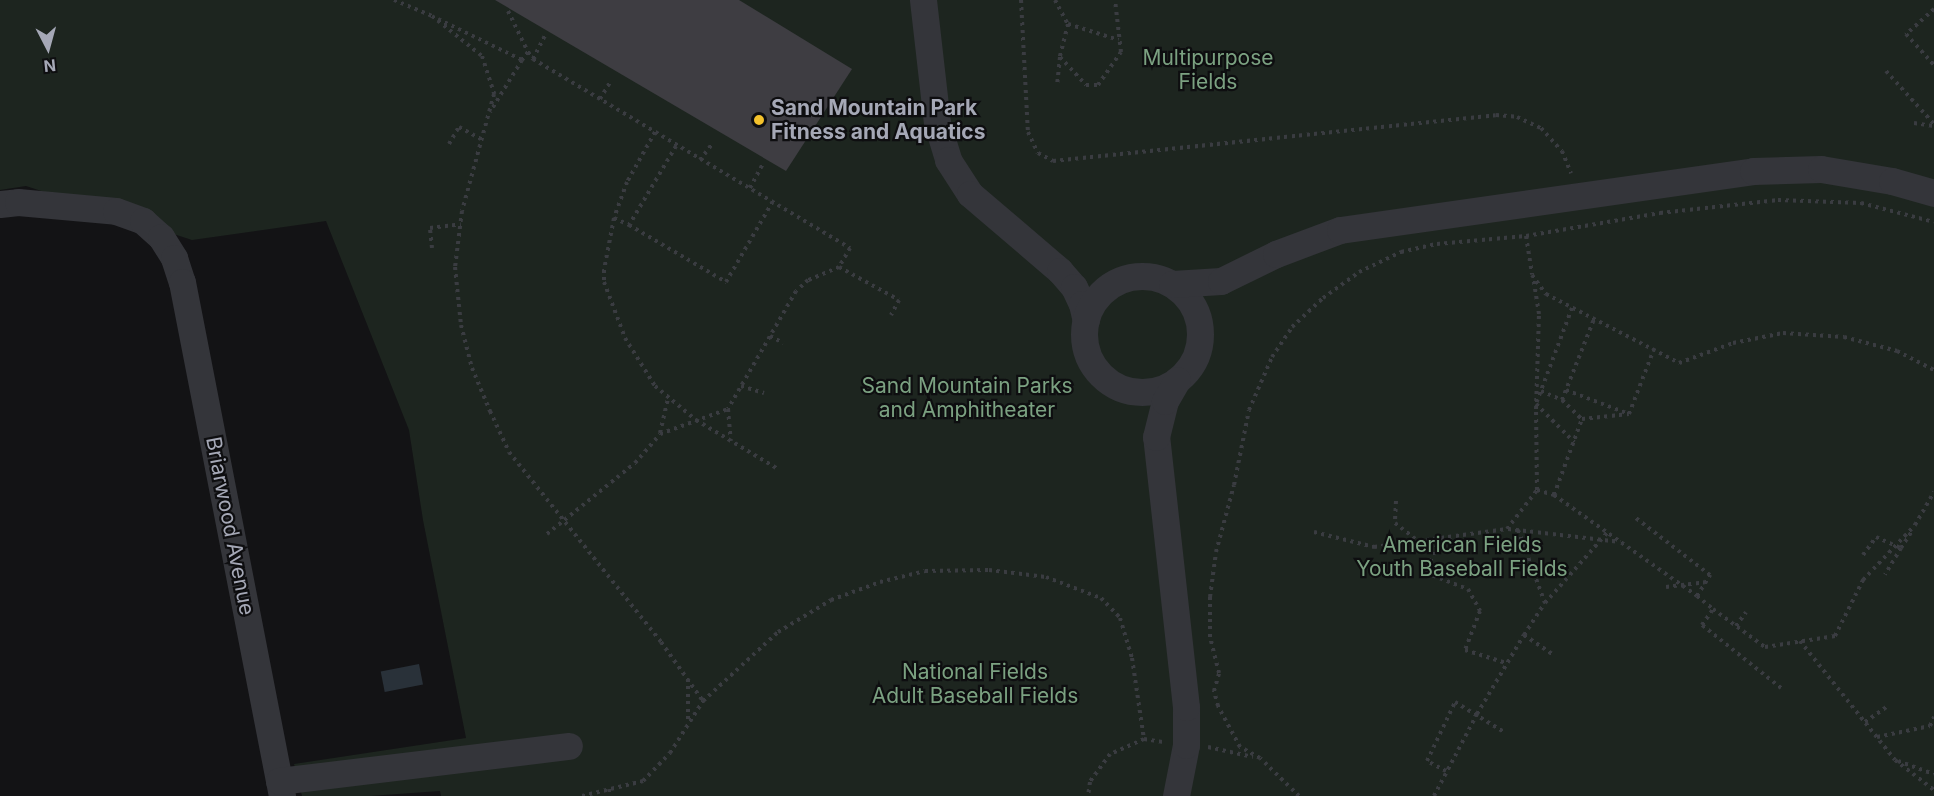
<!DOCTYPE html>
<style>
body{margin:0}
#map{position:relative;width:1934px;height:796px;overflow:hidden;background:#131315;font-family:Inter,sans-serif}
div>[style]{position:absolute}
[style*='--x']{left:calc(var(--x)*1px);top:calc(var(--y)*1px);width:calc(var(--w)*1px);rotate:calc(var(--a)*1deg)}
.green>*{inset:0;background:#1d251f}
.water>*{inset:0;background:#293139;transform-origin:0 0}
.building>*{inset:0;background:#3e3d42}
.path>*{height:4px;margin-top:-2px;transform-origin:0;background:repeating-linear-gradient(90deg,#3a3c41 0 3px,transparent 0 7.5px)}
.minor>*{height:27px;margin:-13.5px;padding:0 13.5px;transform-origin:13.5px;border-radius:13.5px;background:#34353a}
.minor>.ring{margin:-13.5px;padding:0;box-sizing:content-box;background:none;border:27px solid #34353a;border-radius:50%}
.dots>*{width:16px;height:16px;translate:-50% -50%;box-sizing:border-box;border:3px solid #0e0e10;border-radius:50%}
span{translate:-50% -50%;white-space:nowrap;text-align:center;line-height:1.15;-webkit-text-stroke:4.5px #0e0e10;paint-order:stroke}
.park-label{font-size:21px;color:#7ba181}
.poi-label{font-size:21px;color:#a5a8b6;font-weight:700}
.left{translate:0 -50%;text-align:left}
.street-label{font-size:21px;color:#a5a8b6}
.north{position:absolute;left:18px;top:18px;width:60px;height:60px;-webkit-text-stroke:4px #0e0e10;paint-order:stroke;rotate:174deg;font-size:16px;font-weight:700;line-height:24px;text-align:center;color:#a5a8b6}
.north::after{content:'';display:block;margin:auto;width:21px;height:27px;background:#a5a8b6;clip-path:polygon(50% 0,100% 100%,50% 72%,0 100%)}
</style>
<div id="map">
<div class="green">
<div style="clip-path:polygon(0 0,1934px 0,1934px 796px,441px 796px,440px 791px,370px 796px,302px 796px,294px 764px,466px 738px,423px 520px,409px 430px,326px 221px,192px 240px,26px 186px,0 190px)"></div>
</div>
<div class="water">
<div style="left:419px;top:664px;width:21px;height:39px;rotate:79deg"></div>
</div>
<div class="building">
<div style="clip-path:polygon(495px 0,739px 0,852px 69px,786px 171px)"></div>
</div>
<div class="path">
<div style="--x:394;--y:0;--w:41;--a:22.8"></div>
<div style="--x:432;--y:16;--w:64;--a:38.7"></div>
<div style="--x:482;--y:56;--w:40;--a:72"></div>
<div style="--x:494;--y:94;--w:121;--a:105.3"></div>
<div style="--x:462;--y:211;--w:56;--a:97.1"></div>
<div style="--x:455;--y:267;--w:58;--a:84.1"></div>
<div style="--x:461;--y:325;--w:44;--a:75.7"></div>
<div style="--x:472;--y:368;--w:47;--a:67.3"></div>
<div style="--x:490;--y:411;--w:45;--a:65.1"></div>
<div style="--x:509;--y:452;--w:243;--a:51.3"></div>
<div style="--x:661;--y:642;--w:72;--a:54.6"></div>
<div style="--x:703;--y:701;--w:102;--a:-42.6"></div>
<div style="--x:778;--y:632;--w:62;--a:-31.1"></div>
<div style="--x:831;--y:600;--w:52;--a:-20.2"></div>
<div style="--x:880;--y:582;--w:46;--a:-13.7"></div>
<div style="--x:925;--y:571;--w:64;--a:-0.9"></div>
<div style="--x:989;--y:570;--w:57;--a:7"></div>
<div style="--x:1046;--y:577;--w:59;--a:20.9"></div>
<div style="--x:1101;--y:598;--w:28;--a:46"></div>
<div style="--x:1120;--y:618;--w:42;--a:73.3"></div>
<div style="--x:1132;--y:658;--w:82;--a:81.6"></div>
<div style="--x:1144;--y:739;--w:37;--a:156"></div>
<div style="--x:1110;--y:754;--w:34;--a:126"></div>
<div style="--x:1090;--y:782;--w:14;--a:98"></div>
<div style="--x:1021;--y:0;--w:132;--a:87"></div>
<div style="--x:1028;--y:132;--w:23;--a:65"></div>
<div style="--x:1038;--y:153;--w:17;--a:28"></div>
<div style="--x:1053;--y:161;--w:445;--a:-5.9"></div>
<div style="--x:1496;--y:115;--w:21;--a:5"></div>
<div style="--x:1517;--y:117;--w:26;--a:25"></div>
<div style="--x:1541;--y:128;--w:31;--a:48"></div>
<div style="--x:1562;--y:151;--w:24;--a:68"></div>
<div style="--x:1055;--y:0;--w:27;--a:62"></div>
<div style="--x:1068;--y:24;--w:34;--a:104"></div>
<div style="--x:1060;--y:57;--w:28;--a:96"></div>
<div style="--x:1934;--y:9;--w:38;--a:138"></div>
<div style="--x:1906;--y:34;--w:42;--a:47.9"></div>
<div style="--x:508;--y:11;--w:46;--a:64"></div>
<div style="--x:528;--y:52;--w:10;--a:127"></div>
<div style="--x:438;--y:19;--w:93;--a:26"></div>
<div style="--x:522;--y:60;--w:61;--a:121.6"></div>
<div style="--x:1068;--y:24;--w:53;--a:17.4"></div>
<div style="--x:528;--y:52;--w:9;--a:54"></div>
<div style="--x:533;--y:59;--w:369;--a:30.8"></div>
<div style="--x:850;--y:248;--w:22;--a:120"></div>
<div style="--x:839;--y:267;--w:34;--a:157"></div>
<div style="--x:808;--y:280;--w:16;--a:137"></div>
<div style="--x:796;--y:291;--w:136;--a:120"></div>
<div style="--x:728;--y:409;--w:32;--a:85"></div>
<div style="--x:1060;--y:57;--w:38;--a:47"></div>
<div style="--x:1086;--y:85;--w:12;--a:0"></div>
<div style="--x:1098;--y:85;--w:40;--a:-55.1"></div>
<div style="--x:1121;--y:52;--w:52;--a:-96.6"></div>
<div style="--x:533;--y:59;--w:28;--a:-63"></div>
<div style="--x:1886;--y:71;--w:72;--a:47.8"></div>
<div style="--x:600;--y:99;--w:21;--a:-59"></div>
<div style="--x:1914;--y:123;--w:20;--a:9"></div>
<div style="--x:655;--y:132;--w:57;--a:119.2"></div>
<div style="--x:627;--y:182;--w:38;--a:110"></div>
<div style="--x:614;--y:218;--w:53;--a:100.9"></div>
<div style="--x:604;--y:270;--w:12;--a:90"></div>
<div style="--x:604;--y:282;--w:60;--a:69.4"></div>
<div style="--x:625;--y:338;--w:57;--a:58"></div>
<div style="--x:655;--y:386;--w:53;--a:39.7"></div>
<div style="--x:696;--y:420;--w:96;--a:30.9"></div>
<div style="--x:449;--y:144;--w:20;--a:-60"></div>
<div style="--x:459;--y:127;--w:25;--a:29"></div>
<div style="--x:676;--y:146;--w:92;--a:120.7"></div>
<div style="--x:629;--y:225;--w:113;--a:30.4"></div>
<div style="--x:726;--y:282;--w:94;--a:-59.9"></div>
<div style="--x:700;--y:160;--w:20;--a:-53"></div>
<div style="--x:750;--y:188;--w:27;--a:-62"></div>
<div style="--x:614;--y:218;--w:17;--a:25"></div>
<div style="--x:1526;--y:236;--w:136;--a:-9.7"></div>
<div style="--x:1660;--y:213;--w:119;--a:-6.3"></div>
<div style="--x:1778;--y:200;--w:83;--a:2.1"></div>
<div style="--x:1861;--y:203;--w:75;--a:14.6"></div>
<div style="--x:432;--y:248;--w:20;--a:-96"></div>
<div style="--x:430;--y:228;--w:31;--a:-7"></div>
<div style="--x:839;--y:267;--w:68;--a:28.8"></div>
<div style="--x:899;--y:300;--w:17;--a:118"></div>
<div style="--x:1572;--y:308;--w:103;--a:110.6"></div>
<div style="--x:1536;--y:404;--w:54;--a:45"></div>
<div style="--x:770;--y:336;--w:15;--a:28"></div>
<div style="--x:741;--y:386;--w:24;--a:17"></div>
<div style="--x:1566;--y:390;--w:67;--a:20.9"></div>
<div style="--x:1629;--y:414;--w:70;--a:-69"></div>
<div style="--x:1541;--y:391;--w:23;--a:23"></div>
<div style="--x:1562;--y:400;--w:87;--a:-68.4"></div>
<div style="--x:1562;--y:400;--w:28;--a:44"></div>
<div style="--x:660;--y:433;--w:37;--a:-77"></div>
<div style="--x:1537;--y:490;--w:18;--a:16"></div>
<div style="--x:1554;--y:495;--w:81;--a:-69.8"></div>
<div style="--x:1582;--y:419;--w:47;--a:-6.1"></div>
<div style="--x:1554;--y:495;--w:175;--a:35.2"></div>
<div style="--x:1697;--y:596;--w:25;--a:-58"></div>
<div style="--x:1710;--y:575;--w:97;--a:-142.5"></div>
<div style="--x:1396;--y:501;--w:22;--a:93"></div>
<div style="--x:1395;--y:523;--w:28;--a:38"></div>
<div style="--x:1508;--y:529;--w:113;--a:6.6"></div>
<div style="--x:1518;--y:530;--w:78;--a:69.7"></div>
<div style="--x:1314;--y:532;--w:62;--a:14"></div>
<div style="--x:1374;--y:547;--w:134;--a:-7.7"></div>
<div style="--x:1507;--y:529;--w:49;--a:-52.4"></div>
<div style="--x:1537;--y:490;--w:81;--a:-90.7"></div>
<div style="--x:1536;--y:409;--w:95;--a:-88.2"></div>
<div style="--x:1539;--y:314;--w:36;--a:-99"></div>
<div style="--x:547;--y:534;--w:113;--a:-38.9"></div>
<div style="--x:635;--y:463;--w:38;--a:-49"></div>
<div style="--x:660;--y:434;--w:72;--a:-20.2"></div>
<div style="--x:1440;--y:538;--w:38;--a:112"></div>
<div style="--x:1426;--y:573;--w:45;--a:20.9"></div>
<div style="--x:1468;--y:589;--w:25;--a:61"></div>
<div style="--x:1480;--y:611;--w:42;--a:111"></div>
<div style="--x:1465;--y:650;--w:43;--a:17.6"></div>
<div style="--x:1901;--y:548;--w:20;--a:-57"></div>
<div style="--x:1863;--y:555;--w:22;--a:-54"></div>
<div style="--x:1876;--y:537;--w:27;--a:24"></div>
<div style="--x:1901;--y:548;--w:31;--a:121"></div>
<div style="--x:1666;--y:587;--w:39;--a:-7"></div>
<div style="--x:1697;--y:596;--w:21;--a:39"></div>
<div style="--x:1736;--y:626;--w:17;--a:-54"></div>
<div style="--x:1524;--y:635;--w:34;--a:34"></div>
<div style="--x:1800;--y:641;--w:152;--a:51.4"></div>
<div style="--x:1895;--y:760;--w:49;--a:37.6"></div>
<div style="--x:688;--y:679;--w:40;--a:90"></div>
<div style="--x:1781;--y:688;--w:101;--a:-141.4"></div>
<div style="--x:1702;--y:625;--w:19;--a:-55"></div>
<div style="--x:1713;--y:609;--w:64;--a:36.2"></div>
<div style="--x:1765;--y:647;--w:71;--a:-8.9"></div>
<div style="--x:1835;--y:636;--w:63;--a:-63.4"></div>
<div style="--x:1863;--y:580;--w:76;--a:-46.6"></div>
<div style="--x:1915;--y:525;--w:38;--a:-60"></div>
<div style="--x:1865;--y:722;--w:29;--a:-35"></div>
<div style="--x:1877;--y:737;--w:54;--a:-11.7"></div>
<div style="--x:1930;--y:726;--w:10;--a:-66"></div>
<div style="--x:1144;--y:739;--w:20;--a:9"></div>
<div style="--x:1208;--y:747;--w:46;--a:12.5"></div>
<div style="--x:1898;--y:761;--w:38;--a:20"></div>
<div style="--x:1446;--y:771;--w:21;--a:-152"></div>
<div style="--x:1427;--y:761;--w:65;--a:-64.6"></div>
<div style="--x:1455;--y:702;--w:57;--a:31.5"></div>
<div style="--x:609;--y:789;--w:7;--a:74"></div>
<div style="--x:582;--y:796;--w:63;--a:-13.8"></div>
<div style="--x:643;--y:781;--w:39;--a:-46"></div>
<div style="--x:670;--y:753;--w:62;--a:-57.6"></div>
<div style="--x:1299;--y:796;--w:54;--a:-135.7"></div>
<div style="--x:1260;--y:758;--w:23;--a:-151"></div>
<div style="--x:1240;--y:747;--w:47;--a:-118.2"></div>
<div style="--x:1218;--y:706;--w:16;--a:-105"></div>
<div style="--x:1214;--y:691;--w:19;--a:-74"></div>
<div style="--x:1219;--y:673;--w:37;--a:-104"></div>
<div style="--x:1210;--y:637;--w:40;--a:-90"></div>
<div style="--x:1210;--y:597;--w:45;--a:-82.4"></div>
<div style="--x:1216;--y:552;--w:69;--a:-75"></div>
<div style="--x:1234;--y:485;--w:76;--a:-78.7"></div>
<div style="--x:1249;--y:410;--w:58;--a:-66.5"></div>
<div style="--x:1272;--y:357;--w:36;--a:-56"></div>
<div style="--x:1292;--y:327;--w:42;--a:-43.1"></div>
<div style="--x:1323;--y:298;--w:44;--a:-35.8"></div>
<div style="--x:1359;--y:272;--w:47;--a:-25.5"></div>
<div style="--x:1401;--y:252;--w:37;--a:-13"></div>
<div style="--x:1437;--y:244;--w:89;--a:-5.1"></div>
<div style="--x:1526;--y:236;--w:39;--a:81"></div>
<div style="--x:1532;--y:275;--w:24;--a:54"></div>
<div style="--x:1546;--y:294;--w:150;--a:27.4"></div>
<div style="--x:1679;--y:363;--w:58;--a:-20.3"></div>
<div style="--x:1733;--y:343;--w:51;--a:-11.3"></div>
<div style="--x:1783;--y:333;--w:61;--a:3.8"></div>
<div style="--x:1844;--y:337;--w:55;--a:14.8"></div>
<div style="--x:1897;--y:351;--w:42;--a:27.2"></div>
<div style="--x:1434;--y:796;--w:93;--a:-62.3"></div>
<div style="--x:1477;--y:714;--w:92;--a:-59.3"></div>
<div style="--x:1524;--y:635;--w:38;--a:-57"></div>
<div style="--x:1545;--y:603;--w:94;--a:-48.5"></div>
</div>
<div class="minor">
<div style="--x:923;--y:0;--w:124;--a:83.5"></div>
<div style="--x:937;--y:123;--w:39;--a:73"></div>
<div style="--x:948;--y:160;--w:40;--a:57.1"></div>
<div style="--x:970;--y:194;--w:118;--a:40.5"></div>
<div style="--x:1060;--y:271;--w:21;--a:49"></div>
<div style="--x:1074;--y:287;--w:19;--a:65"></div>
<div style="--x:1082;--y:304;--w:17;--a:77"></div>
<div style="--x:0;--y:204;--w:18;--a:-6"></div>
<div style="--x:18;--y:202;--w:98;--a:5.2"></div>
<div style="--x:116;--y:211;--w:29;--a:20"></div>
<div style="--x:143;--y:221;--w:24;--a:42"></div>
<div style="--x:161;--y:237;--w:25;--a:58"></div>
<div style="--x:174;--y:258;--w:25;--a:72"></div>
<div style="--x:182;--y:282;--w:524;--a:78.99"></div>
<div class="ring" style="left:1084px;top:276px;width:89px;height:89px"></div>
<div style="--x:1172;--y:284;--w:49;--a:-3.5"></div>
<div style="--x:1221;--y:281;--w:61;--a:-26.1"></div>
<div style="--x:1276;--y:254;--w:68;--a:-20.6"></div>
<div style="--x:1340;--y:230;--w:417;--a:-8.1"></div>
<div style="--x:1753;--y:171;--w:68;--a:-1.7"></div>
<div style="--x:1821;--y:169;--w:72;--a:9.6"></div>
<div style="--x:1892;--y:181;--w:44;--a:15.9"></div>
<div style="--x:279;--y:781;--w:292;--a:-6.9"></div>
<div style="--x:1176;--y:796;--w:52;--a:-78.9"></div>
<div style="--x:1186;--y:745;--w:38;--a:-90"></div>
<div style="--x:1186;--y:707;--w:272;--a:-96.3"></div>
<div style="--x:1156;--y:437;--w:37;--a:-76"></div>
<div style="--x:1165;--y:401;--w:24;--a:-60"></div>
</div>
<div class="dots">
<div style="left:759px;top:120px;background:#f4c22c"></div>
</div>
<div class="park-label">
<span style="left:1208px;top:70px">Multipurpose<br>Fields</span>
<span style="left:967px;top:398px">Sand Mountain Parks<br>and Amphitheater</span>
<span style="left:1462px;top:557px">American Fields<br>Youth Baseball Fields</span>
<span style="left:975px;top:684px">National Fields<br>Adult Baseball Fields</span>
</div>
<div class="poi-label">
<span class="left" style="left:771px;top:120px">Sand Mountain Park<br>Fitness and Aquatics</span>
</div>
<div class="street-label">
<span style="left:230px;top:526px;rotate:79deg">Briarwood Avenue</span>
</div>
<div class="north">N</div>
</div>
